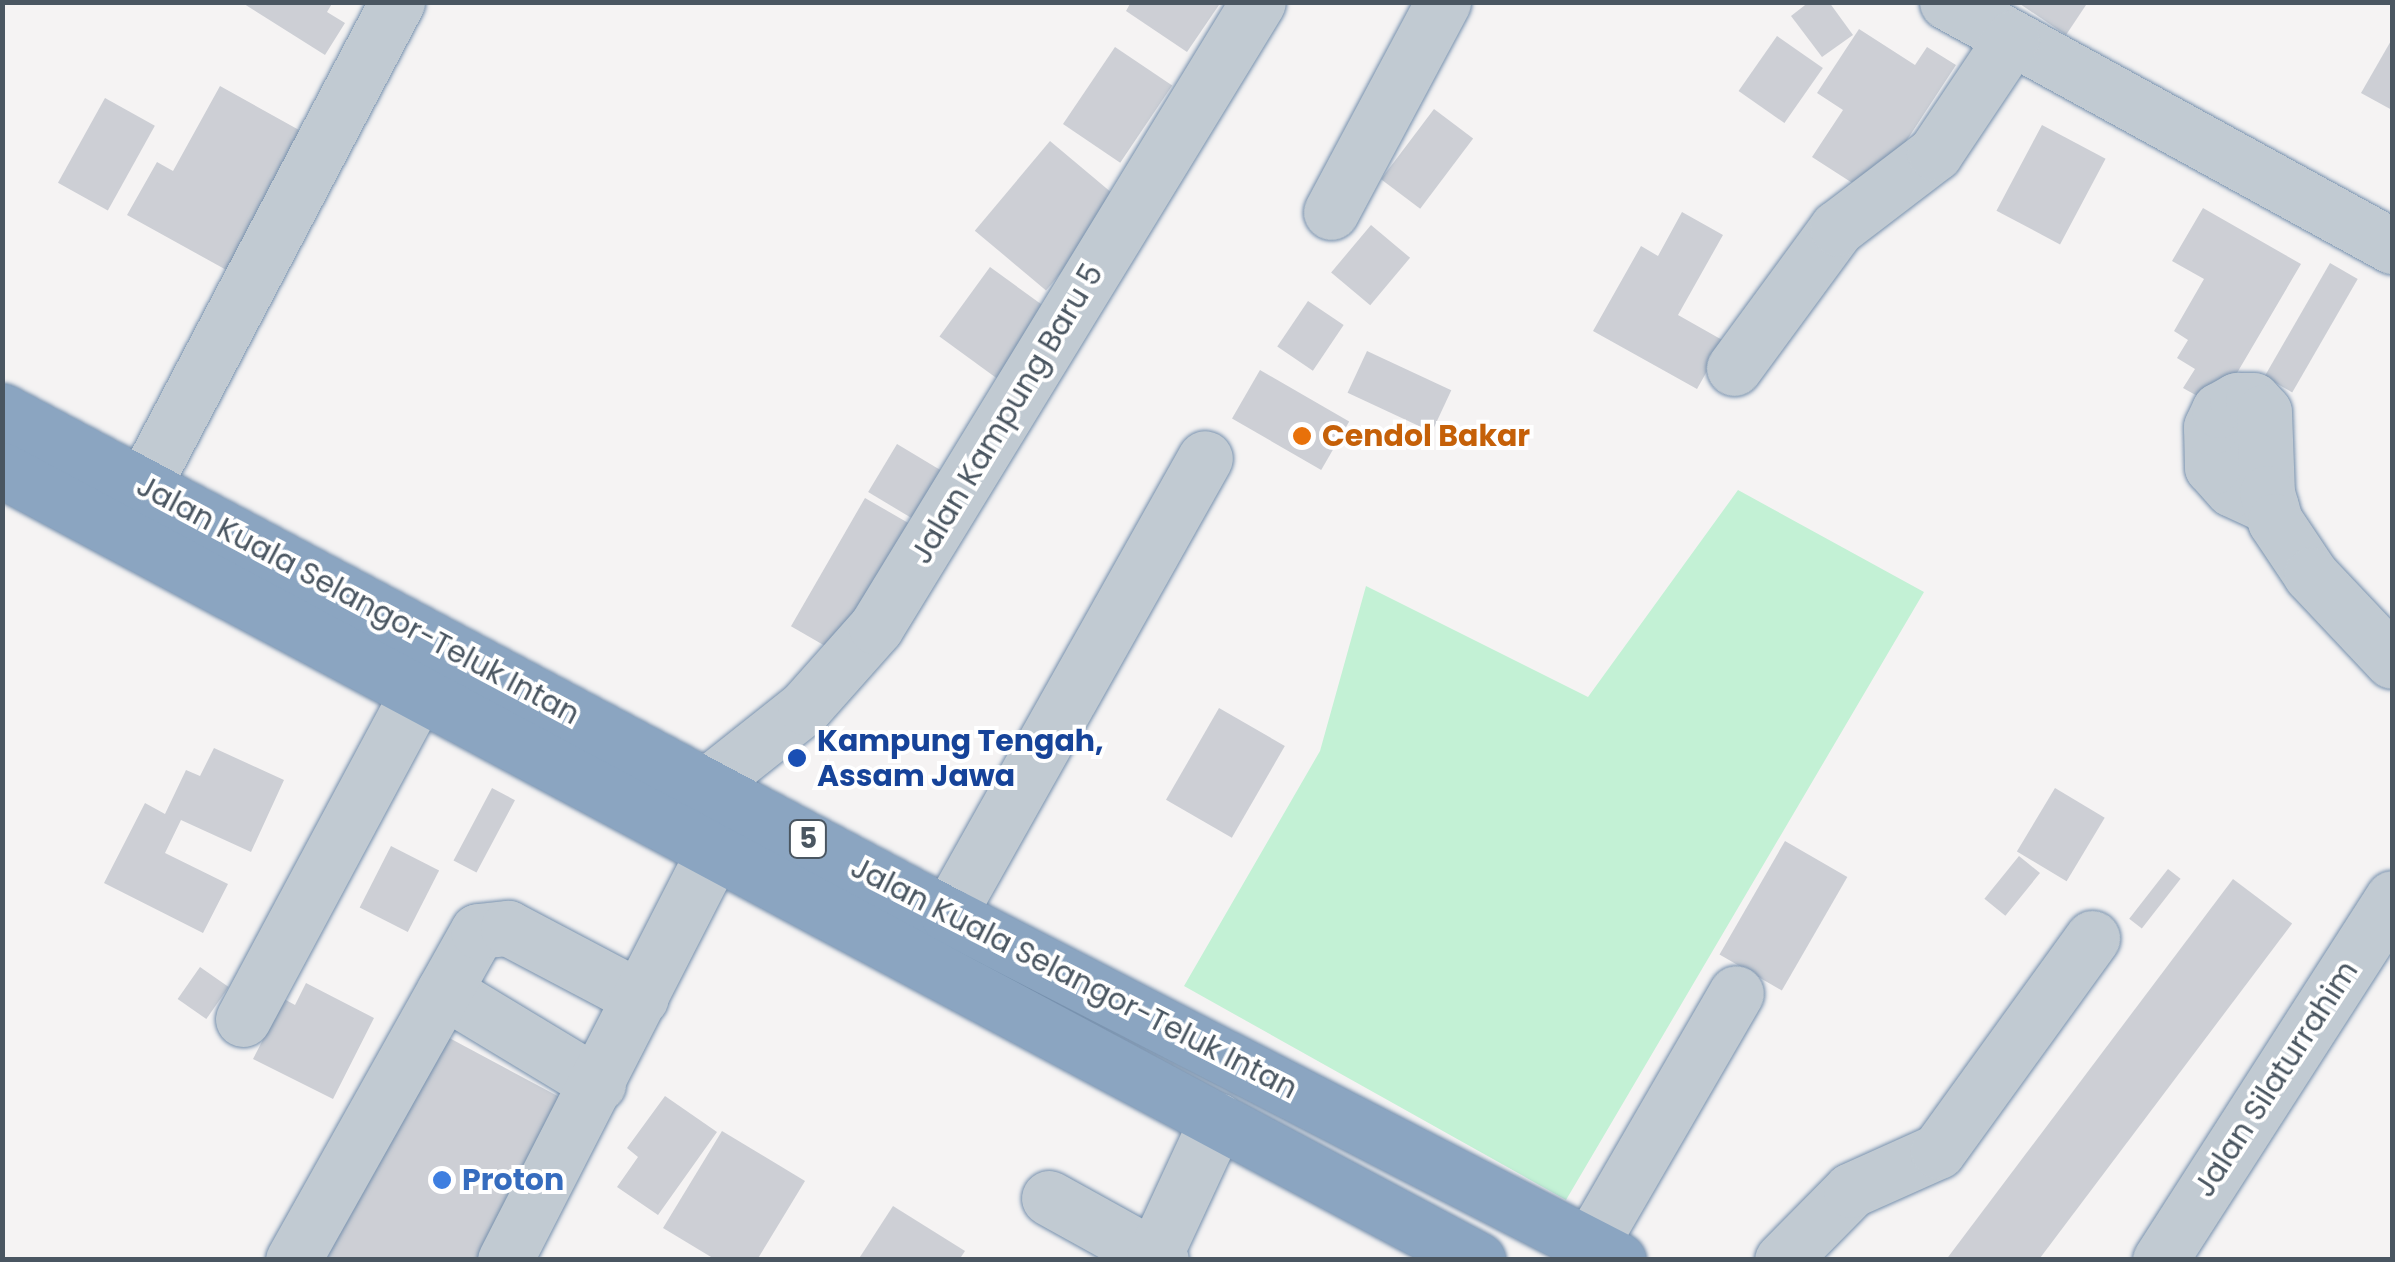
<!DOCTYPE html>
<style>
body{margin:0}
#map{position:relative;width:2395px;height:1262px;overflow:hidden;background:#f5f3f3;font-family:Poppins,sans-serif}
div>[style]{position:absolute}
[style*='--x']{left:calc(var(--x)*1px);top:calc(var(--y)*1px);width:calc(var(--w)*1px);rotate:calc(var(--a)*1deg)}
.green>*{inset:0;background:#c3f1d5}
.building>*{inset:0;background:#cdcfd5;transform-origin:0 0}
.roads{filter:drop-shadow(0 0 2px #7690ad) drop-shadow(0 0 2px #7690ad)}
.minor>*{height:55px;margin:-27.5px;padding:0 27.5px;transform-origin:27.5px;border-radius:27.5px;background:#c1cad2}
.highway>*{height:55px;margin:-27.5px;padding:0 27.5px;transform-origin:27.5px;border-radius:27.5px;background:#8ba5c1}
.dots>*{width:28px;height:28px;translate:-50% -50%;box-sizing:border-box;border:5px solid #fff;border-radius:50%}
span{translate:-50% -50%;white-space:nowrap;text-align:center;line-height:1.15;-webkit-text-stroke:8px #fff;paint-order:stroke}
.shield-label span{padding:2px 8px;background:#fff;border:2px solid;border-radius:8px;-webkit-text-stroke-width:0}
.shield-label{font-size:28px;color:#4a5661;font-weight:700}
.street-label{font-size:30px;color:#4a5661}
.food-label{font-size:30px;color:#c56008;font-weight:700}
.left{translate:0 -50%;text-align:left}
.transit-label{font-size:30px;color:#164399;font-weight:700}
.shop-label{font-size:30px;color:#366cbe;font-weight:700}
.frame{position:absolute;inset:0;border:5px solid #4a5661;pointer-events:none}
</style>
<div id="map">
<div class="green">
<div style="clip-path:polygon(1738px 490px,1924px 592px,1566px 1200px,1184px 986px,1320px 751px,1366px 586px,1588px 697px)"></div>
</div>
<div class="building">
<div style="clip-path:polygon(241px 2px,333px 2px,327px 12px,345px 23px,325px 55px)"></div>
<div style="clip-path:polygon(1131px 2px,1221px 2px,1187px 52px,1126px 11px)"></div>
<div style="clip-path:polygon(1809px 2px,1829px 2px,1853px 35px,1822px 57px,1791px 16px)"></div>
<div style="clip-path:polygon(2017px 2px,2088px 2px,2066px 35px)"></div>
<div style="clip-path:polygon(1859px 29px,1915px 65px,1927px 47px,1956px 65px,1871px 195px,1812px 157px,1843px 110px,1817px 93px)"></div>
<div style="left:1777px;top:36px;width:56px;height:67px;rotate:35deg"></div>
<div style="clip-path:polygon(2392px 39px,2392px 110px,2361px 93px)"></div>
<div style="left:1115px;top:47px;width:69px;height:93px;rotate:34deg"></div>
<div style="clip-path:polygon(220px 86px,308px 135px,230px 272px,127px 215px,157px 162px,173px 171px)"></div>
<div style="left:105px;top:98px;width:57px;height:97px;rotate:29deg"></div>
<div style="left:1434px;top:109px;width:49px;height:88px;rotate:37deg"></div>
<div style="left:2042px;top:125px;width:72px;height:97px;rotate:28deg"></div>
<div style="left:1050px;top:141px;width:93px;height:117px;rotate:40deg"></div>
<div style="clip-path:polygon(2203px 208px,2301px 264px,2217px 407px,2183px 388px,2195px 369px,2177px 358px,2188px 340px,2174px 331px,2204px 279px,2172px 261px)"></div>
<div style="clip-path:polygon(1682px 212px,1723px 235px,1678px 315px,1724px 341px,1697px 389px,1593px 331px,1641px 246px,1658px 256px)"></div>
<div style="left:1371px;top:225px;width:51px;height:62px;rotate:40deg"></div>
<div style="left:2330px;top:263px;width:32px;height:131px;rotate:30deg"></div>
<div style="left:990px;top:267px;width:75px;height:86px;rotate:36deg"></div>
<div style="left:1308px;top:301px;width:43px;height:55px;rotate:34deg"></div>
<div style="left:1367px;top:351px;width:93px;height:46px;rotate:25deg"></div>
<div style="left:1260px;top:370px;width:103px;height:56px;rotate:30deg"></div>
<div style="left:897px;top:444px;width:69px;height:56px;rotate:31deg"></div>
<div style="left:865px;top:498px;width:64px;height:148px;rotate:30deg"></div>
<div style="left:1219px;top:708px;width:76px;height:106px;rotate:30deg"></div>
<div style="clip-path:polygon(214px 748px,284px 780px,251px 852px,181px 820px,165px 853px,228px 884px,203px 933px,104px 883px,145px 803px,165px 814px,186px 770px,200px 776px)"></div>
<div style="left:492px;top:788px;width:26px;height:82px;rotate:28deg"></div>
<div style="left:2055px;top:788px;width:58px;height:74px;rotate:31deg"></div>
<div style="left:1785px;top:841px;width:72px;height:131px;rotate:30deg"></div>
<div style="left:391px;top:846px;width:54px;height:69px;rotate:27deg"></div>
<div style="left:2019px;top:856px;width:27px;height:55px;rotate:39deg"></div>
<div style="left:2168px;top:869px;width:16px;height:63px;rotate:38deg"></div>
<div style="left:2233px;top:879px;width:74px;height:479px;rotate:37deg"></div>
<div style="left:200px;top:967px;width:35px;height:39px;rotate:35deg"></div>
<div style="clip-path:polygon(306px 983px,374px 1018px,333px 1099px,253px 1059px,284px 999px,295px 1005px)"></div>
<div style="clip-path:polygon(440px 1033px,567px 1101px,482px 1260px,317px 1260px)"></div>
<div style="clip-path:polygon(665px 1096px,717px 1132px,658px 1215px,617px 1187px,638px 1157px,627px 1148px)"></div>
<div style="clip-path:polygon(722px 1131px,805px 1181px,757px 1260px,716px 1260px,663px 1228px)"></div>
<div style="clip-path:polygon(893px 1206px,965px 1251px,959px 1260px,858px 1260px)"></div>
</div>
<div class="roads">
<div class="minor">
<div style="--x:1947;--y:2;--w:508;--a:28.74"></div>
<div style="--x:1331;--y:212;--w:238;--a:-61.9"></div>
<div style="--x:1734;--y:368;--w:174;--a:-53.7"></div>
<div style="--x:1837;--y:228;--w:123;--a:-37.4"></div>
<div style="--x:1935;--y:153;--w:138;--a:-56.2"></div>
<div style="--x:143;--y:486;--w:547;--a:-62.31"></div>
<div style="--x:2271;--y:507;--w:43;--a:-155.2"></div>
<div style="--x:2232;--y:489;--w:30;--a:-132"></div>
<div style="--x:2212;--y:467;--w:40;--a:-91.4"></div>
<div style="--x:2211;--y:427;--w:19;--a:-65"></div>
<div style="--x:2219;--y:410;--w:21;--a:-29"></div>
<div style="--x:2237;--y:400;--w:16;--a:0"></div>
<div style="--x:2253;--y:400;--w:16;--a:47"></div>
<div style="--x:2264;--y:412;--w:81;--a:87.9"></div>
<div style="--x:2267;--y:493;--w:29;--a:74"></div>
<div style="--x:2275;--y:521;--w:65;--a:56.3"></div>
<div style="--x:2311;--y:575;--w:118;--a:46.7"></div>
<div style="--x:707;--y:785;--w:125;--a:-38.5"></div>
<div style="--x:805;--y:707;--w:107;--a:-48.4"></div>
<div style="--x:876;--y:627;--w:732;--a:-58.57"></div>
<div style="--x:948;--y:915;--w:524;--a:-60.65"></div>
<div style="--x:444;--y:991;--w:180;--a:31.1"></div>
<div style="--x:243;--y:1019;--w:371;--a:-61.8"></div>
<div style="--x:1049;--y:1198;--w:128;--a:29"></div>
<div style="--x:1590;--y:1245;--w:291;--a:-59.9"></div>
<div style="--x:1154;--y:1256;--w:150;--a:-65.1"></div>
<div style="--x:293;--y:1260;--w:377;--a:-60.7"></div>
<div style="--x:478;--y:931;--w:30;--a:-6"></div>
<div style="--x:508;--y:928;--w:150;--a:27.8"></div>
<div style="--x:505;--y:1260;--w:459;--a:-62.9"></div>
<div style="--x:1782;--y:1260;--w:98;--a:-45.4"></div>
<div style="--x:1851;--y:1190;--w:95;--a:-24.1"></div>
<div style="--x:1938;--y:1151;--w:263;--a:-54.1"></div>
<div style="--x:2160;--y:1260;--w:430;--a:-57.3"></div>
</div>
<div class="highway">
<div style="--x:2;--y:411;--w:1072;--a:28.05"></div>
<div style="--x:948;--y:915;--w:754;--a:27.25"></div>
<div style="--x:2;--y:470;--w:1674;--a:28.16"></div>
</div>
</div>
<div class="dots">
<div style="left:1302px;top:436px;background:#e8710a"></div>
<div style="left:797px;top:758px;background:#1a4fb4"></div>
<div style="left:442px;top:1180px;background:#3f7fe0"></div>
</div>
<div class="shield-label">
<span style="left:808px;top:839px">5</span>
</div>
<div class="street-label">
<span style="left:1007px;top:414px;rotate:-59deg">Jalan Kampung Baru 5</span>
<span style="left:358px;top:600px;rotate:28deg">Jalan Kuala Selangor-Teluk Intan</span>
<span style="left:1074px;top:978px;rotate:27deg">Jalan Kuala Selangor-Teluk Intan</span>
<span style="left:2276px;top:1079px;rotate:-57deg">Jalan Silaturrahim</span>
</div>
<div class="food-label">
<span class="left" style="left:1322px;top:436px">Cendol Bakar</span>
</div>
<div class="transit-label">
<span class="left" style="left:817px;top:758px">Kampung Tengah,<br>Assam Jawa</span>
</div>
<div class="shop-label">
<span class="left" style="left:462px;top:1180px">Proton</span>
</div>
<div class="frame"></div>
</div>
